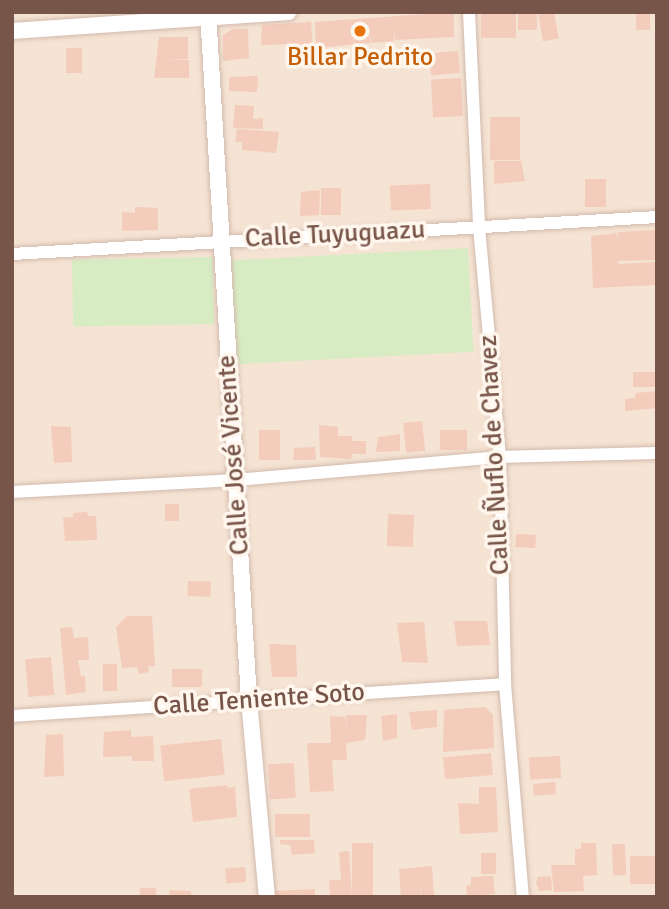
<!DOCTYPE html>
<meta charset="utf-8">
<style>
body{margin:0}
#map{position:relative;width:669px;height:909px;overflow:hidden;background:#fdf2e6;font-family:Signika,sans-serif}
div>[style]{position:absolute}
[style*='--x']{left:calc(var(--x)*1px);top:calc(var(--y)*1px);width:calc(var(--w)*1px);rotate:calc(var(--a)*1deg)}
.residential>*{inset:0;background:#f5e3d3;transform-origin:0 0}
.green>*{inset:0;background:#d8ecc3;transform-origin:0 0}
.building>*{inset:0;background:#f4ccbc;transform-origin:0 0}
.roads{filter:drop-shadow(0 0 2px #d2baad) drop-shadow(0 0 2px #d2baad)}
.minor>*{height:12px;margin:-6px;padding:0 6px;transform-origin:6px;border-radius:6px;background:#fff}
.tertiary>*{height:16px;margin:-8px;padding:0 8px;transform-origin:8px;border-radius:8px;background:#fff}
.dots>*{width:19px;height:19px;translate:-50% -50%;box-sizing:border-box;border:4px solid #fff6ed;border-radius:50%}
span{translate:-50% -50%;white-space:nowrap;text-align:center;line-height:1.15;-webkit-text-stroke:7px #fff6ed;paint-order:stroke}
.food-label{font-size:26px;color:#c56008}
.street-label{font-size:26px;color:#785549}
.frame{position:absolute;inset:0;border:14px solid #785549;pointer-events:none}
</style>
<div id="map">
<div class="residential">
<div style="left:12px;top:12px;width:645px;height:885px"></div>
</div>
<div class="green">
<div style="left:468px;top:248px;width:104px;height:240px;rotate:87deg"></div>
<div style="left:213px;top:257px;width:67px;height:141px;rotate:89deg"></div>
</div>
<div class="building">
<div style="clip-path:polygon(454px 12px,454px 37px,395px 40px,394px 28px,394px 41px,371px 43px,369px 23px,370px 43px,316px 48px,315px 22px)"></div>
<div style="left:481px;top:12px;width:35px;height:26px"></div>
<div style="left:518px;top:12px;width:19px;height:18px"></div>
<div style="left:554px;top:12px;width:27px;height:16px;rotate:80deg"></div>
<div style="left:636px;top:12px;width:14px;height:18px"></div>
<div style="clip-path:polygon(311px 22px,313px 48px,290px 50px,290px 44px,261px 45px,262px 25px)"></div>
<div style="clip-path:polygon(233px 29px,248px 29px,249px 58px,223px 61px,223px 35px)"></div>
<div style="clip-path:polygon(159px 37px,188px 37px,188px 59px,165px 59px,189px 60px,189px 78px,154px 78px)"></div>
<div style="left:66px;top:48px;width:16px;height:25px"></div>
<div style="left:458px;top:51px;width:22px;height:29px;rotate:85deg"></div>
<div style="clip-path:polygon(258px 76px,257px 92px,229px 91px,229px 77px)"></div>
<div style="left:461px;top:78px;width:38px;height:30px;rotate:87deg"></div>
<div style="clip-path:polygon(235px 105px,254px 106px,253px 119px,263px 118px,263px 129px,233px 128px)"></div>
<div style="left:490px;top:117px;width:30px;height:43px"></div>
<div style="clip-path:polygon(237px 129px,279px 132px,276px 153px,242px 150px,242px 142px,235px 142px)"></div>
<div style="clip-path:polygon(494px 161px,521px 161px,525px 181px,494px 184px)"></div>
<div style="left:585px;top:179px;width:21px;height:28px"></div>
<div style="left:430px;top:184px;width:25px;height:40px;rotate:88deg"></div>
<div style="left:341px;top:188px;width:27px;height:20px;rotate:90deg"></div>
<div style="clip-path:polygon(320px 190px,319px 215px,300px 216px,301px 192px)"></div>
<div style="clip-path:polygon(135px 207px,158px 208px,158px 230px,122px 231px,122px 212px,135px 213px)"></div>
<div style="clip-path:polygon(657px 230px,657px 260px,618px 261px,618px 264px,657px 262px,657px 285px,593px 288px,591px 236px,617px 233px,618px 242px,618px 232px)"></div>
<div style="left:657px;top:372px;width:15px;height:24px;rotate:90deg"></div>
<div style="clip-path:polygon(657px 391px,657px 408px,625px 411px,625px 399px,635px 398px,636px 393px)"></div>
<div style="left:422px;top:421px;width:30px;height:19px;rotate:84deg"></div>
<div style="clip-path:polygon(319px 425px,338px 427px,338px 436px,352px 436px,352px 441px,366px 441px,366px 454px,352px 454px,351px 459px,320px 457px)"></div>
<div style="clip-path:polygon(51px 426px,71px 427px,72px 462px,54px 463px)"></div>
<div style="left:259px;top:430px;width:21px;height:30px"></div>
<div style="left:440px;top:430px;width:27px;height:20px"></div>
<div style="clip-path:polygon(400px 434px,400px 451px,376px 452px,378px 437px)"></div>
<div style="clip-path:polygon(315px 447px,316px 460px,293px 460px,294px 448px)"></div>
<div style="left:165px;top:504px;width:14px;height:17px"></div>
<div style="clip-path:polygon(87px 512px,88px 516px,96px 516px,97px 540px,65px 541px,63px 518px,73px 517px,73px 513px)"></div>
<div style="left:388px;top:514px;width:26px;height:32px;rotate:2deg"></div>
<div style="left:516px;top:534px;width:20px;height:13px;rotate:3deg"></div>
<div style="left:188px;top:581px;width:23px;height:15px;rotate:2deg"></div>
<div style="clip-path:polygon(127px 616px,152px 616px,155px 666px,148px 666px,149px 672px,139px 674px,137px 667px,122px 668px,116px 627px)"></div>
<div style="clip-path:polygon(454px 621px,487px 621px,490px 645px,457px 646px)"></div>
<div style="clip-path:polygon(424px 622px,428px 663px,402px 662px,397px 623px)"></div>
<div style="clip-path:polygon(72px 627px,74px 638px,88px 637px,89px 660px,78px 660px,81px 676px,85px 676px,86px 692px,66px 695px,60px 628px)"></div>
<div style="clip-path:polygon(269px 644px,296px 645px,297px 677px,272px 677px)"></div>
<div style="left:51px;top:657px;width:38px;height:26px;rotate:85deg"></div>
<div style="left:103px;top:664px;width:14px;height:27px"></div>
<div style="left:202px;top:669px;width:18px;height:30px;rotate:90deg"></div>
<div style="clip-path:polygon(485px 707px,493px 715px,494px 748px,443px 752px,444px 710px)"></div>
<div style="clip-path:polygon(437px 710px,437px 727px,412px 730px,409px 712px)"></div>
<div style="clip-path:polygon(397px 714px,397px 738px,383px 741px,381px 716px)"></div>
<div style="clip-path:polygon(346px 715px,367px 715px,365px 740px,346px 743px,347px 760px,332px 760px,334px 791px,310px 792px,307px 743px,331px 743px,330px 716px,345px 717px,347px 728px)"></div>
<div style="clip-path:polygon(131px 730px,131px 737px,153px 736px,154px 761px,132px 761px,132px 756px,103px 757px,104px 732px)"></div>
<div style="clip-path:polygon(63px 734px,64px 776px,44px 777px,46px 735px)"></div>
<div style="left:221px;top:739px;width:36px;height:61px;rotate:84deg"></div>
<div style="left:491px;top:753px;width:22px;height:48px;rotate:85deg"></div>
<div style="left:560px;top:756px;width:22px;height:31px;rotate:87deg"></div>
<div style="left:294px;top:763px;width:35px;height:26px;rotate:87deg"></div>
<div style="left:555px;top:782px;width:12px;height:22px;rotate:85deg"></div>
<div style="clip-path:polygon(227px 785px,227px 788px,235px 787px,237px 817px,193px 822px,189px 789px)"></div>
<div style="clip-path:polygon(479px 787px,496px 787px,498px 832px,460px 834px,458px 803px,479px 804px)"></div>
<div style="left:310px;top:814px;width:23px;height:35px;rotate:90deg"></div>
<div style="clip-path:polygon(280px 840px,314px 840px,315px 853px,292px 855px,290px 845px,280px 844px)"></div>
<div style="left:352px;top:843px;width:21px;height:54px"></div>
<div style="clip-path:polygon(581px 843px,596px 843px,597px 875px,583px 876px,584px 891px,554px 892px,551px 865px,575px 865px,575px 849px,581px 849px)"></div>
<div style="left:625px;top:844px;width:31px;height:13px;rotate:88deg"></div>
<div style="clip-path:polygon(349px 851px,352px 897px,330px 897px,329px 880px,341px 880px,339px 852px)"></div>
<div style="left:481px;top:853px;width:15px;height:21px"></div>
<div style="left:657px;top:856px;width:28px;height:27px;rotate:90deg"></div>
<div style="clip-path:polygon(432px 866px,434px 897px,422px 897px,420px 884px,421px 897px,401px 897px,399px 869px)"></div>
<div style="left:245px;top:867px;width:15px;height:20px;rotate:86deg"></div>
<div style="clip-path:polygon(493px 876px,495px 894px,467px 896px,466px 886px,471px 885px,471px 877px)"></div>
<div style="clip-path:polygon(551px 876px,552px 890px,539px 891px,536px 883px,538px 877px)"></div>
<div style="left:140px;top:888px;width:16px;height:9px"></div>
<div style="clip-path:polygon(315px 889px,315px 897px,275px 897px,275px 891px)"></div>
<div style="clip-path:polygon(169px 890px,191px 891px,191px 897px,170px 897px)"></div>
</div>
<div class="roads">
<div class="minor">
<div style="--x:469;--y:12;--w:215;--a:87.3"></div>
<div style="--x:479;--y:227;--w:231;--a:84.8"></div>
<div style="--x:500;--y:457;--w:227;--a:88.7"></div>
<div style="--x:505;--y:684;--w:214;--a:85.2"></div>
<div style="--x:12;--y:254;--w:646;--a:-3.28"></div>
<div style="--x:12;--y:492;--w:224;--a:-3.1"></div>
<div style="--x:236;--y:480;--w:265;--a:-5"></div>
<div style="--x:500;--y:457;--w:157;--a:-1.5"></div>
<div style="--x:12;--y:716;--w:494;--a:-3.7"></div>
</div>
<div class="tertiary">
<div style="--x:208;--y:12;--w:689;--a:86.59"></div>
<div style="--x:249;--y:700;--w:198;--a:84.8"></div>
<div style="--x:12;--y:31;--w:277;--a:-3.9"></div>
</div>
</div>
<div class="dots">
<div style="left:360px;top:31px;background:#e8710a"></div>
</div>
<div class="food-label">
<span style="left:360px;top:58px">Billar Pedrito</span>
</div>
<div class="street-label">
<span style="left:335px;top:235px;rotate:-3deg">Calle Tuyuguazu</span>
<span style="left:234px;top:455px;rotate:-94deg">Calle José Vicente</span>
<span style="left:495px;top:455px;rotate:-93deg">Calle Ñuflo de Chavez</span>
<span style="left:259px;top:700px;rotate:-4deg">Calle Teniente Soto</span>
</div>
<div class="frame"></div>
</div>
